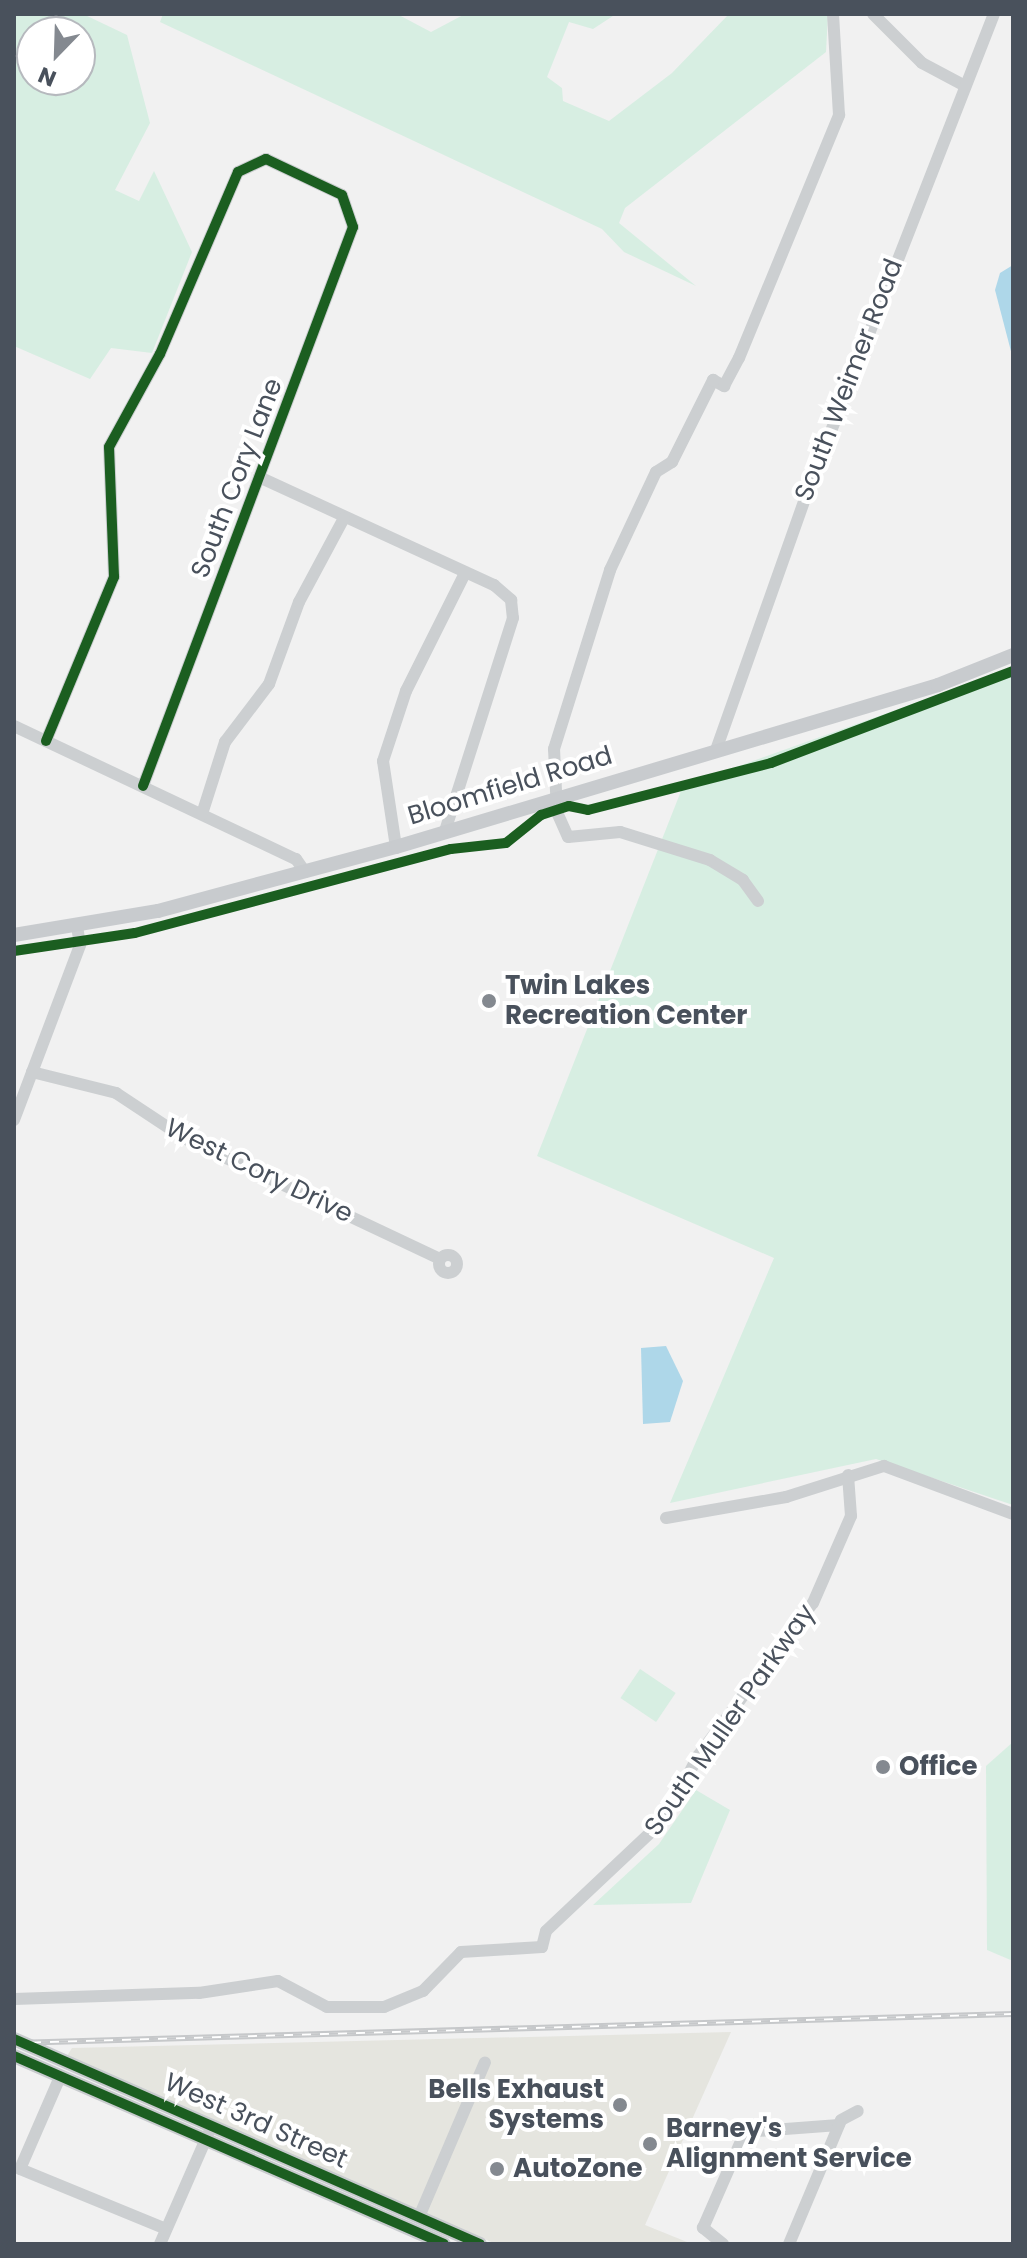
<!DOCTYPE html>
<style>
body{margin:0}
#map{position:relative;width:1027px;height:2258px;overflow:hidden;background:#f1f1f1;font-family:Poppins,sans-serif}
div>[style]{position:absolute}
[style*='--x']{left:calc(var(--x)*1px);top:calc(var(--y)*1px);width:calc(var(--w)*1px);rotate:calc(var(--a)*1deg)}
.commercial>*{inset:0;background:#e5e5df}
.green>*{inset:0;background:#d7eee2;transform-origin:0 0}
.water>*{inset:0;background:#aed7e9}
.minor>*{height:12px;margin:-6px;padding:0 6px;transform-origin:6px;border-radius:6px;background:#cccfd1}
.minor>.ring{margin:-6px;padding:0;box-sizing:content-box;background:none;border:12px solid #cccfd1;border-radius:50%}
.major>*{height:14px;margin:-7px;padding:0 7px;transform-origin:7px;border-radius:7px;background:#c8cbce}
.rail>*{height:6px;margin-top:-3px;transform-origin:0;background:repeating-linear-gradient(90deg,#fff 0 9px,#c6c8ca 0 18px);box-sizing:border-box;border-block:2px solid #c6c8ca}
.cycleway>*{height:10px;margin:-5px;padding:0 5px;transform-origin:5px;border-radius:5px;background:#1b5e20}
.dots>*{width:22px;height:22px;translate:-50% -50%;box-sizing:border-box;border:4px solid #fff;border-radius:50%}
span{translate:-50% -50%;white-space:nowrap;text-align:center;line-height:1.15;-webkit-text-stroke:8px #fff;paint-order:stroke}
.street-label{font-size:26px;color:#49515c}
.poi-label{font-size:26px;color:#49515c;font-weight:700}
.left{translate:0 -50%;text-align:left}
.right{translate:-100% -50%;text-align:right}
.frame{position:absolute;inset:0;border:16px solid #49515c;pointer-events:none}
.north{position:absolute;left:16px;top:16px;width:80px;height:80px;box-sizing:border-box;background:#fff;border:2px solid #b6b9be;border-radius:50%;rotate:203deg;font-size:22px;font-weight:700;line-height:32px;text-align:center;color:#49515c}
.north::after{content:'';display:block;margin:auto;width:28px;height:36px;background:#848990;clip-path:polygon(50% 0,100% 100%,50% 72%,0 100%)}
</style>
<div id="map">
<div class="commercial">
<div style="clip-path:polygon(731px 2032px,645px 2225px,692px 2244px,496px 2244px,65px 2059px,72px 2048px)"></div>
</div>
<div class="green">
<div style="clip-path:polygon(evenodd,14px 14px,83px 14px,127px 35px,150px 123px,115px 190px,139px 201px,154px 171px,192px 252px,152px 353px,111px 348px,90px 379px,14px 346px,14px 14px,32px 32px,80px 32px,80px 80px,32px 80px,32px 32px)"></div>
<div style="clip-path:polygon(163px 14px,397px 14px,431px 32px,465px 14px,616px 14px,593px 29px,569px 22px,547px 77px,562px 88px,563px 101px,609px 121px,672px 73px,729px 14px,828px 14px,826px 52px,625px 208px,619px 223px,696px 286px,624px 252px,602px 229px,160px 22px)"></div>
<div style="clip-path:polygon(1013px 668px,1013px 1505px,876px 1459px,670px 1503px,774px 1258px,537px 1156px,683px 786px)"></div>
<div style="left:640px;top:1669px;width:43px;height:35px;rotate:34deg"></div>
<div style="clip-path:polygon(1013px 1742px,1013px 1961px,987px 1950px,986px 1766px)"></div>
<div style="clip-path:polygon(696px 1790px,730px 1810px,691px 1903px,593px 1905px,659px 1844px)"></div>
</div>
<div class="water">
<div style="clip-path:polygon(1013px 265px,1013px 359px,995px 290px,1000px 273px)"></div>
<div style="clip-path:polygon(666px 1346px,683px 1381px,670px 1422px,643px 1424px,641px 1348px)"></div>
</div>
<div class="minor">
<div style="--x:873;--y:14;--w:69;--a:45"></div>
<div style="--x:922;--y:63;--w:49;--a:28.1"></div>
<div style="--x:259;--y:477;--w:259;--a:24.7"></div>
<div style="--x:494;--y:585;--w:23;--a:41"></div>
<div style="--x:511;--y:600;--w:18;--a:84"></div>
<div style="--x:513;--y:618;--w:224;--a:107.7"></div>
<div style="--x:14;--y:726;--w:312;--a:25.3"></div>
<div style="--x:296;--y:859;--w:16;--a:55"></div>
<div style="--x:46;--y:741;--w:178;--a:-67.5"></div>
<div style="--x:114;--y:577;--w:130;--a:-92.2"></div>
<div style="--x:109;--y:447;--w:106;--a:-61.3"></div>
<div style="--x:160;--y:354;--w:198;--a:-66.8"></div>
<div style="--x:238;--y:172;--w:31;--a:-25"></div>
<div style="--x:266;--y:159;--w:84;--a:25.3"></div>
<div style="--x:342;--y:195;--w:34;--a:71"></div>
<div style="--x:353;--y:227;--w:597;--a:110.59"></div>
<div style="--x:716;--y:750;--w:276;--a:-70.5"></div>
<div style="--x:808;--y:490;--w:511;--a:-68.66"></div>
<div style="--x:202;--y:814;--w:76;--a:-72.3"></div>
<div style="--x:225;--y:742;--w:73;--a:-52.8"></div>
<div style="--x:269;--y:684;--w:87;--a:-69.9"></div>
<div style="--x:299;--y:602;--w:95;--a:-61.8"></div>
<div style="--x:396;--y:847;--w:87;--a:-98.6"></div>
<div style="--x:383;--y:761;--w:74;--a:-71.8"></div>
<div style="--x:406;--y:691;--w:132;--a:-63.4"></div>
<div style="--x:758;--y:901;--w:26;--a:-126"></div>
<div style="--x:743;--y:880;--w:39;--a:-149"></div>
<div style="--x:710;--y:860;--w:94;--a:-162.7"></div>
<div style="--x:620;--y:832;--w:52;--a:174.5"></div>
<div style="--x:568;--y:837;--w:27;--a:-114"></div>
<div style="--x:557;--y:812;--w:63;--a:-92.7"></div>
<div style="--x:554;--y:749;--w:188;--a:-72.6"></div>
<div style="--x:610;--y:570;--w:108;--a:-64.9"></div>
<div style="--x:656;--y:472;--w:19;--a:-32"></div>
<div style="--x:672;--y:462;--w:92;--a:-63.4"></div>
<div style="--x:713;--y:380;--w:13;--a:29"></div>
<div style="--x:724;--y:386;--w:32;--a:-62"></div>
<div style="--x:739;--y:358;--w:263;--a:-67.6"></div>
<div style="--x:839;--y:115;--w:101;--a:-93.4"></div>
<div style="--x:32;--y:1072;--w:87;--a:14"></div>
<div style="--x:116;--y:1093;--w:82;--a:33.5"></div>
<div style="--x:184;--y:1138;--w:283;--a:25.3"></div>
<div style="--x:14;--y:1120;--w:187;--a:-69.3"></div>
<div style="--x:80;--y:945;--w:20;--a:-99"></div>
<div class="ring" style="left:439px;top:1255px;width:6px;height:6px"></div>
<div style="--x:666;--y:1518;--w:122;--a:-9.9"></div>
<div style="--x:786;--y:1497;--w:103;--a:-17.6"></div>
<div style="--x:884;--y:1466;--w:138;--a:20.4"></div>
<div style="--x:14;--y:1999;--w:185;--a:-1.9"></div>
<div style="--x:199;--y:1993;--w:80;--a:-8.6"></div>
<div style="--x:278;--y:1981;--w:55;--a:28"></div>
<div style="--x:327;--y:2007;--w:57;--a:0"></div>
<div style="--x:384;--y:2007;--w:42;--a:-22.3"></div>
<div style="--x:423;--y:1991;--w:54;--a:-45.7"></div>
<div style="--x:461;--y:1952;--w:81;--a:-3.5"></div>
<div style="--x:542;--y:1947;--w:16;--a:-76"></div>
<div style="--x:546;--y:1931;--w:165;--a:-43.3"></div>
<div style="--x:666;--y:1818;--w:70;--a:-62.7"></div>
<div style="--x:698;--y:1756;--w:191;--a:-53.1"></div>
<div style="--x:813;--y:1603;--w:95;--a:-66.4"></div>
<div style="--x:851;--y:1516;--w:41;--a:-94.2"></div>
<div style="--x:60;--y:2077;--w:100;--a:113.5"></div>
<div style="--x:20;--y:2169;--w:158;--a:22.3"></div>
<div style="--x:419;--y:2217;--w:168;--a:-66.9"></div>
<div style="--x:160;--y:2244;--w:120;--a:-66.4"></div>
<div style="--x:723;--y:2244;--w:26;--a:-141"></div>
<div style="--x:703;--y:2228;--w:105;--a:-66.4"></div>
<div style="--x:745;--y:2132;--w:94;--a:-4.3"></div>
<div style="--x:789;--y:2244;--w:134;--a:-67.2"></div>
<div style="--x:841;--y:2120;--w:19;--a:-28"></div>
</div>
<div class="major">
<div style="--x:14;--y:935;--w:146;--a:-9.5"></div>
<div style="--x:158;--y:911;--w:246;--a:-15.1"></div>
<div style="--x:396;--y:847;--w:566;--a:-16.64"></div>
<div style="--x:938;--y:685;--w:81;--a:-21.8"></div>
<div style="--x:14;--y:2039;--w:509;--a:23.75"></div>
<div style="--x:14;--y:2056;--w:469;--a:23.6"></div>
</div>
<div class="rail">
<div style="--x:14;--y:2043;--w:999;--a:-1.66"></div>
</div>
<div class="cycleway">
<div style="--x:46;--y:741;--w:178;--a:-67.5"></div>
<div style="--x:114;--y:577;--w:130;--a:-92.2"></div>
<div style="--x:109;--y:447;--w:106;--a:-61.3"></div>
<div style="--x:160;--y:354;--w:198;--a:-66.8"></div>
<div style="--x:238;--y:172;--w:31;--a:-25"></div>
<div style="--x:266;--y:159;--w:84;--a:25.3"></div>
<div style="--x:342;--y:195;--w:34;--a:71"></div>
<div style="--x:353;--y:227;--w:597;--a:110.59"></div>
<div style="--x:14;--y:951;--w:122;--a:-8.5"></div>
<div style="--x:135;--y:933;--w:327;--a:-14.9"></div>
<div style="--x:451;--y:849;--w:55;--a:-6.2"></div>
<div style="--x:506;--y:843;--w:45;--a:-38.7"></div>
<div style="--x:541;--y:815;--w:29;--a:-18"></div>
<div style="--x:569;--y:806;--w:19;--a:12"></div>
<div style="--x:588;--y:810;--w:189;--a:-14.4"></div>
<div style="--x:771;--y:763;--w:259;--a:-20.8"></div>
<div style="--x:14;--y:2039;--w:509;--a:23.75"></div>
<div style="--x:14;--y:2056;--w:469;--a:23.6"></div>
</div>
<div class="dots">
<div style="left:489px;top:1001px;background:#848990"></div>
<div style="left:883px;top:1767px;background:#848990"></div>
<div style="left:620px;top:2105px;background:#848990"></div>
<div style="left:650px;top:2144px;background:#848990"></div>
<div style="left:497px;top:2169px;background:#848990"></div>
</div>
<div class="street-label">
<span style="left:849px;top:380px;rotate:-69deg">South Weimer Road</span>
<span style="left:237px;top:478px;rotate:-69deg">South Cory Lane</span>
<span style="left:510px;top:786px;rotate:-17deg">Bloomfield Road</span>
<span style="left:259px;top:1171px;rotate:26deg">West Cory Drive</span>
<span style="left:730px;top:1720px;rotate:-55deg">South Muller Parkway</span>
<span style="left:256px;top:2121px;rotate:24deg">West 3rd Street</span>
</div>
<div class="poi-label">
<span class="left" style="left:505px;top:1001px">Twin Lakes<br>Recreation Center</span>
<span class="left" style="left:899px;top:1767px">Office</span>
<span class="right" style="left:604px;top:2105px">Bells Exhaust<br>Systems</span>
<span class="left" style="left:666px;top:2144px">Barney's<br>Alignment Service</span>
<span class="left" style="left:513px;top:2169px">AutoZone</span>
</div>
<div class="frame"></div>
<div class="north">N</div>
</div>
